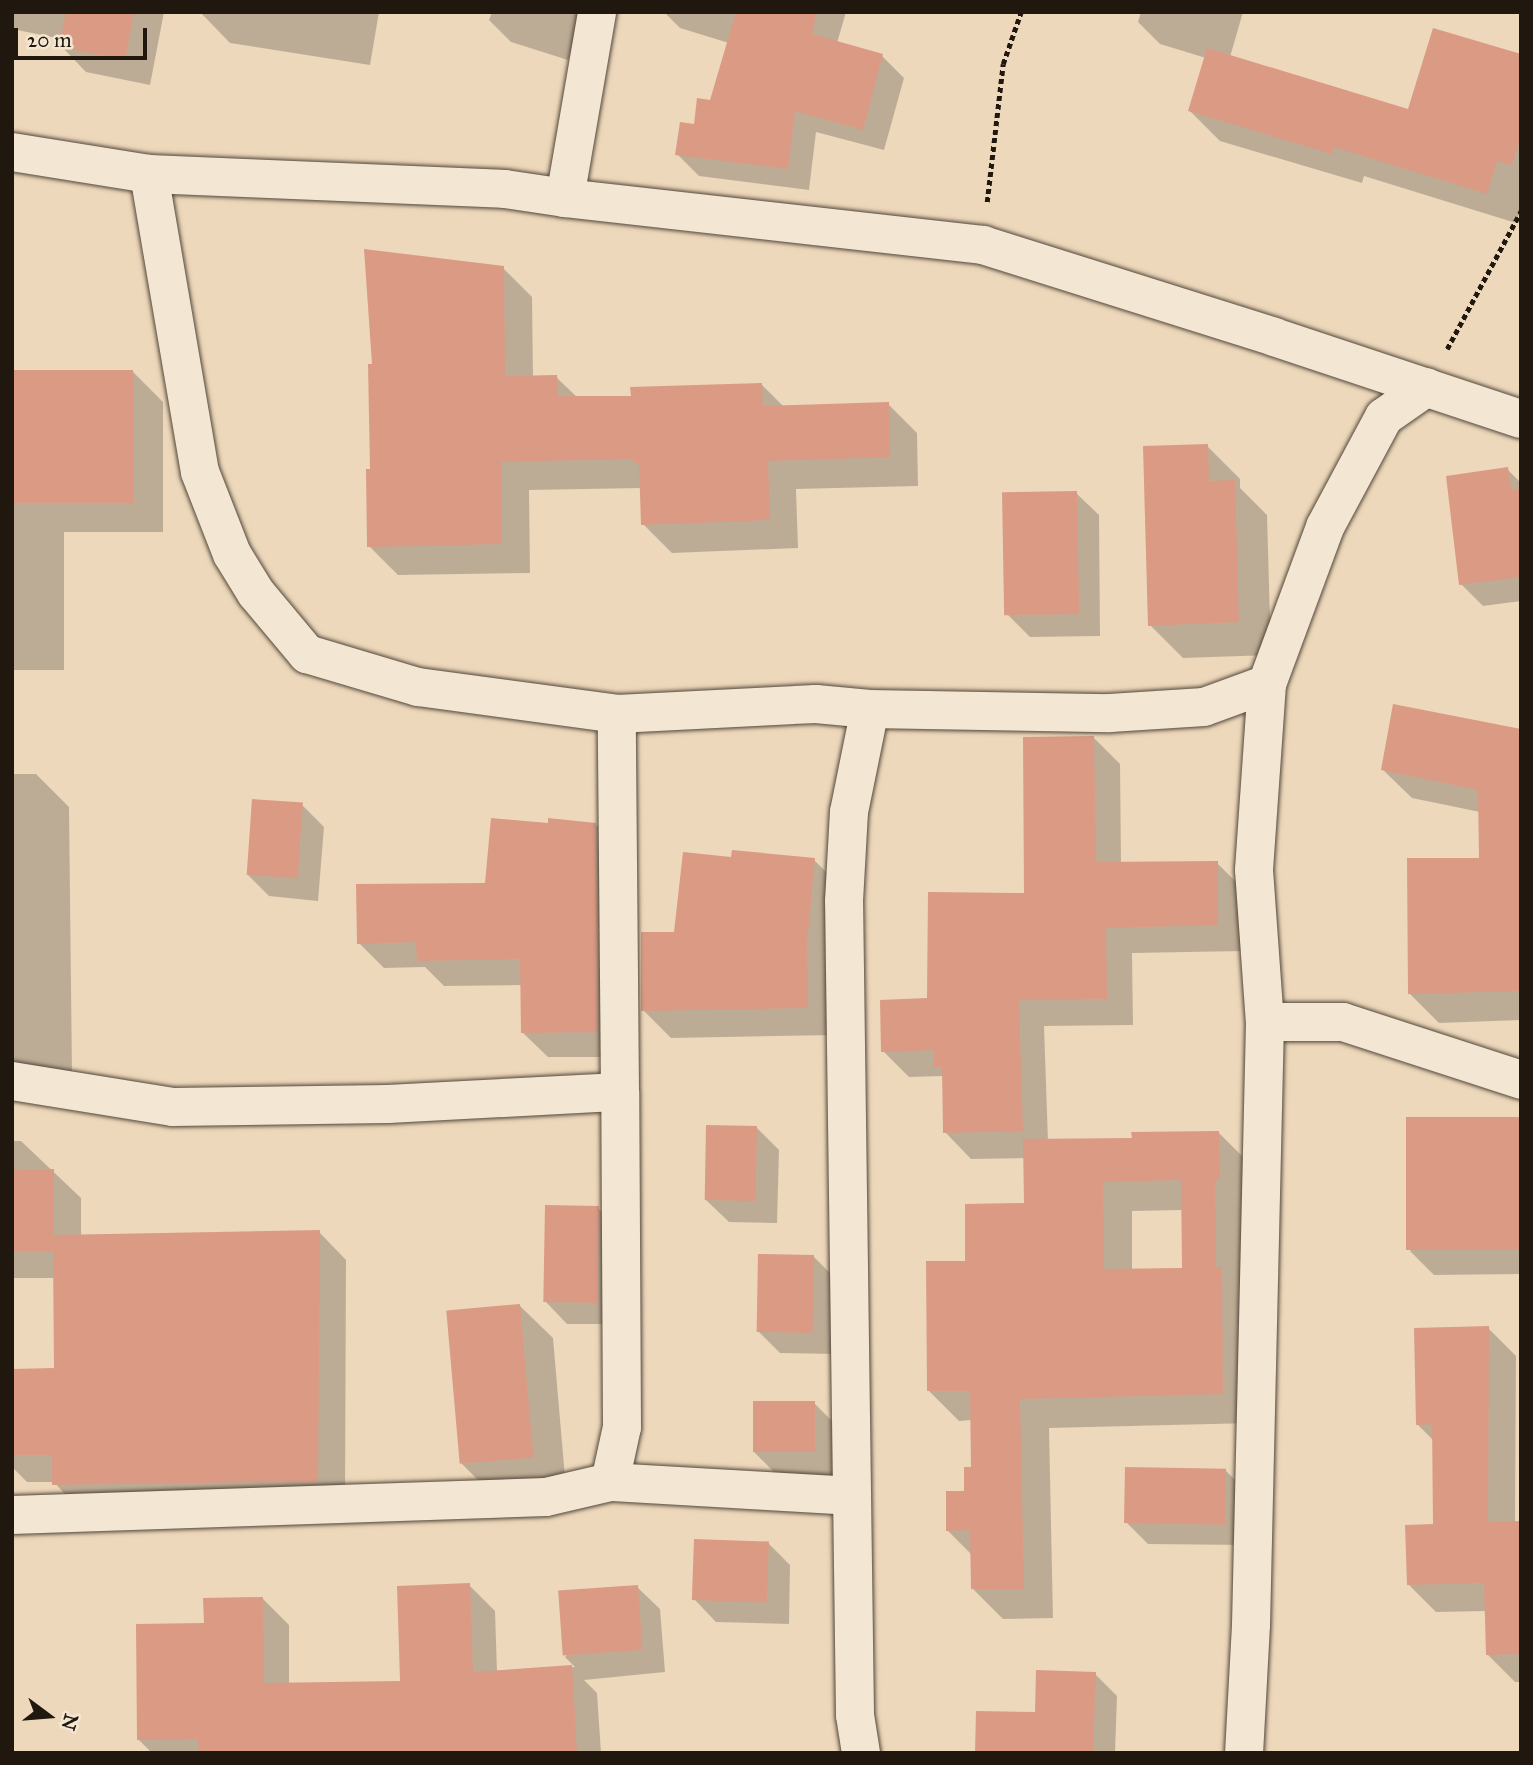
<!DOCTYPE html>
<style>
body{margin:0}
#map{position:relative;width:1533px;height:1765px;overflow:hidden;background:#edd8bb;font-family:"IM FELL Great Primer",serif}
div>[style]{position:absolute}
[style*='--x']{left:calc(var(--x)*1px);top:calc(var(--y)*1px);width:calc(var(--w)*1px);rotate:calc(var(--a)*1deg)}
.shadow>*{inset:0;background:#0003}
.building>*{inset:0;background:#db9a84;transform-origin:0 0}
.path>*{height:4.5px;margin-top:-2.25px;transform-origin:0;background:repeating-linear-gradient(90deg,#20170f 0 5px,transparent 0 8.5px)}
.roads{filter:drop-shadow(0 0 2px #53473a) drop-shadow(0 0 2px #53473a)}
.minor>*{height:38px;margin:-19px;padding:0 19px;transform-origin:19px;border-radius:19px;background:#f3e6d3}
span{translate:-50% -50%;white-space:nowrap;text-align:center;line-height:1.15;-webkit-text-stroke:7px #f3e6d3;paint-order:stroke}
.frame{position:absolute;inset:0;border:14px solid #20170f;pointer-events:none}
.north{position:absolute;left:14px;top:1681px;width:70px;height:70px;-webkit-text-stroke:5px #f3e6d3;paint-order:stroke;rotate:106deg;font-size:19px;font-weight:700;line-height:28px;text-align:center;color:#20170f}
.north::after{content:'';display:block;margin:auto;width:24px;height:32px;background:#20170f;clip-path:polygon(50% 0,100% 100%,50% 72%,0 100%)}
.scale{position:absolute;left:14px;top:28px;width:133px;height:32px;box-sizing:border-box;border:4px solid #20170f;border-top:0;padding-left:9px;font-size:21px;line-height:24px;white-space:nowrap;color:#20170f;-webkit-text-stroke:5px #f3e6d3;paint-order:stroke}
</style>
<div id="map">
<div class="shadow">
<div style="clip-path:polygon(12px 12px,164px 12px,150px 85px,86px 72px,61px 46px,62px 39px,12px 29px)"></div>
<div style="clip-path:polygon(200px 12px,379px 12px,370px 65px,230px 43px)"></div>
<div style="clip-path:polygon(492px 12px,583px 12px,568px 60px,511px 42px,489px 20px)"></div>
<div style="clip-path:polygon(664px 12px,846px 12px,837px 43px,882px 56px,904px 78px,884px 150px,816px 132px,809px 190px,699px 176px,677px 154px,712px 102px,729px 43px,680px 28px)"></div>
<div style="clip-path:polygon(1141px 12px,1243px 12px,1230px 57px,1410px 112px,1521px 56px,1521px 209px,1516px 223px,1364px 176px,1362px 183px,1220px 141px,1190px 111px,1206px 58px,1160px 44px,1138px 22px)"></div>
<div style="clip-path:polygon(503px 268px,532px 297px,533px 377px,556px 377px,578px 398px,633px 397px,762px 385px,784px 407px,888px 404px,917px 433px,918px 486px,796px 489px,798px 548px,672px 553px,643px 524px,642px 488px,529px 490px,530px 573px,398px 575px,369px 546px,372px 471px)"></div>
<div style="clip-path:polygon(132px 371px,163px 402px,163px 532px,64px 532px,64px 670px,12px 670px,12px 372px)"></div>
<div style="clip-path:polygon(1207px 446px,1240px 479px,1240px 488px,1267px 515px,1271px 655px,1183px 658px,1150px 625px)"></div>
<div style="clip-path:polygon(1507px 469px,1521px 483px,1521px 601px,1483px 606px,1461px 584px)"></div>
<div style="clip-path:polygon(1076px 493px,1099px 515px,1100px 636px,1030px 637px,1008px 615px)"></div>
<div style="clip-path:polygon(1521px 731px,1521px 1020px,1439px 1023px,1410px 994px,1480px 859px,1480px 812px,1412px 798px,1382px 769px)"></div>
<div style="clip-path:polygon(evenodd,1094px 738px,1120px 764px,1121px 864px,1217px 863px,1243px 889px,1244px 951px,1132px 953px,1133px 1025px,1044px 1026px,1048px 1141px,1133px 1139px,1219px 1133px,1249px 1163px,1252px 1423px,1049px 1428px,1053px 1618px,1003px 1619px,973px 1589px,972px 1555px,947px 1530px,966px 1493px,973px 1469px,972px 1420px,959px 1421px,929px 1391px,967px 1262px,1026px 1205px,1025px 1158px,971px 1159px,945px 1132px,944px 1076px,909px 1077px,883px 1051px,1026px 895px,1094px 738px,1183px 1210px,1184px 1269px,1132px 1271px,1132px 1211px,1183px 1210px)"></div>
<div style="clip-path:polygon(12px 774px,36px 774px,69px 807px,72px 1073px,12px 1074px)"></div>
<div style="clip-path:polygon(302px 805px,324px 827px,318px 901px,269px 896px,247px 874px)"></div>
<div style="clip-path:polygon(595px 824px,621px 850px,622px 1057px,548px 1057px,522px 1032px,522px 985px,444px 986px,425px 967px,384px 968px,359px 943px,487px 884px)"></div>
<div style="clip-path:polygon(733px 859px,814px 860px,842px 888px,835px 1035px,671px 1038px,643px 1010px,675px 934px)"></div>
<div style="clip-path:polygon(1521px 1120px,1521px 1274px,1434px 1275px,1410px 1251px)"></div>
<div style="clip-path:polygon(757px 1128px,779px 1150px,777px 1223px,729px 1222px,706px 1200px)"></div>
<div style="clip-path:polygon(12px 1141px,21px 1141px,81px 1198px,81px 1236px,319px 1232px,346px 1260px,345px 1507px,81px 1512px,54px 1482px,27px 1482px,12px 1467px,12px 1371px,56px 1370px,55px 1278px,12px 1278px)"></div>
<div style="clip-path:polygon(598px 1208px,620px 1230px,621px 1324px,567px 1324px,545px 1301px)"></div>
<div style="clip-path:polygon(814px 1257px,836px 1279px,834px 1354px,780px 1353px,758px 1331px)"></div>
<div style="clip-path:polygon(520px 1306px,553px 1338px,566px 1489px,494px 1496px,462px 1464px)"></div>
<div style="clip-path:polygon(1488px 1328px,1516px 1356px,1515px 1524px,1521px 1524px,1521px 1682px,1515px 1682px,1487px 1654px,1486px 1611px,1436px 1612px,1408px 1584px,1435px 1526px,1434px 1441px,1417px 1424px)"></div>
<div style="clip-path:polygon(814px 1403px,836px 1425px,835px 1475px,776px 1474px,754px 1452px)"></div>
<div style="clip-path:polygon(1225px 1470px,1247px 1492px,1247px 1545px,1148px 1544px,1126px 1522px)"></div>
<div style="clip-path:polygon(768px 1543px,790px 1565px,789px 1624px,716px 1622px,694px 1599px)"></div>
<div style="clip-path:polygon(469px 1585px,495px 1611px,497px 1672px,575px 1667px,565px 1657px,637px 1587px,660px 1609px,665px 1672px,584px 1680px,597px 1693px,601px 1753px,152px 1753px,138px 1739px,206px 1625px,263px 1599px,289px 1625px,289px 1684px,402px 1683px)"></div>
<div style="clip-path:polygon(1095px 1674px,1117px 1696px,1115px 1753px,977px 1753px)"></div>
</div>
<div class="building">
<div style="clip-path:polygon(66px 12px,134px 12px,125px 60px,59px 47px)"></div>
<div style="clip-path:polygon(736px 12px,817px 12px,812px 34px,883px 54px,863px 130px,795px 111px,788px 169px,675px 155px,680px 122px,694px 124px,697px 98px,710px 100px)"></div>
<div style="clip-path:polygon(1433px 28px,1521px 54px,1521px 137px,1512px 165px,1497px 161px,1487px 194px,1334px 147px,1332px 154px,1188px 111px,1207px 48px,1408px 109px)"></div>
<div style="clip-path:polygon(364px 249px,504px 266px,505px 376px,557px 375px,558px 396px,631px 396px,630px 387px,762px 383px,763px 406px,889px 402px,890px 457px,768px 461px,770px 520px,641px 525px,639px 463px,633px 463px,633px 459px,501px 462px,502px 544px,367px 547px,366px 469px,370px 469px,368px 364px,372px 364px)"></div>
<div style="left:12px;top:370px;width:121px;height:133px"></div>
<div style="clip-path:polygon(1208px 444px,1209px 481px,1235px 480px,1239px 622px,1148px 626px,1143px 446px)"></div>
<div style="clip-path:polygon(1508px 467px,1511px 490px,1521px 488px,1521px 577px,1459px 585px,1446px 476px)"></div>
<div style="left:1077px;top:491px;width:123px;height:75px;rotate:89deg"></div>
<div style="clip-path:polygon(1393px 704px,1521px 729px,1521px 991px,1408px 994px,1407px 858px,1479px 858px,1478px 790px,1381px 770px)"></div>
<div style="clip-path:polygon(1094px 736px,1096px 862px,1218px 861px,1218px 925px,1106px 928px,1107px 999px,1019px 1000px,1023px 1131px,943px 1133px,942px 1067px,934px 1067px,934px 1050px,881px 1052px,880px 1000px,927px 998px,928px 892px,1024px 893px,1023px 737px)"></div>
<div style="left:252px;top:799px;width:51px;height:76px;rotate:4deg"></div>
<div style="clip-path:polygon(491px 818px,548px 823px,548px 818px,596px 823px,598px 1032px,521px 1033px,520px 959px,417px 961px,416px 942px,357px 944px,356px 884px,485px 883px)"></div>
<div style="clip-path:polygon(732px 850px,815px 858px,807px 944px,808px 1008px,641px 1011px,641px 932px,674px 932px,683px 852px,731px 857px)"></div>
<div style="left:1521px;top:1117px;width:133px;height:115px;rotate:90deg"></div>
<div style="left:706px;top:1125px;width:51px;height:75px;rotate:1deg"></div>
<div style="clip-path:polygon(evenodd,1219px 1131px,1220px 1180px,1215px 1180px,1216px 1267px,1222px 1267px,1223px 1394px,1020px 1399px,1024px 1589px,971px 1589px,970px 1530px,946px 1531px,946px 1491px,964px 1491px,964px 1467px,971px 1467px,970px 1391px,927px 1391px,926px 1261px,965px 1261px,965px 1204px,1024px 1203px,1023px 1139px,1132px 1138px,1131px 1132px,1219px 1131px,1181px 1180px,1182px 1268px,1104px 1269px,1103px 1182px,1181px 1180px)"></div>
<div style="clip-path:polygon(54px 1169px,54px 1235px,320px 1230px,318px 1481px,52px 1485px,52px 1455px,12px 1455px,12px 1369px,54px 1368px,53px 1251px,12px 1251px,12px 1170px)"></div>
<div style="left:545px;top:1205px;width:54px;height:97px;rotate:1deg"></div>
<div style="left:758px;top:1254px;width:56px;height:78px;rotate:1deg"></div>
<div style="left:520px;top:1304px;width:154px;height:74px;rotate:85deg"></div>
<div style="clip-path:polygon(1489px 1326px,1488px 1522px,1521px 1521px,1521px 1654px,1486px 1655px,1484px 1583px,1407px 1585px,1405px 1525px,1433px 1524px,1432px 1424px,1416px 1425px,1414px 1328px)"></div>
<div style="left:753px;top:1401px;width:62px;height:51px"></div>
<div style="left:1125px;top:1467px;width:101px;height:56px;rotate:1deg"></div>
<div style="left:694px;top:1539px;width:75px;height:61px;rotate:2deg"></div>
<div style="clip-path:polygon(470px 1583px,473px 1672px,572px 1665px,577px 1753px,199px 1753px,198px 1739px,137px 1740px,136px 1624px,204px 1623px,203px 1598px,263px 1597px,264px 1683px,400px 1681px,397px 1586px)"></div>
<div style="left:638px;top:1585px;width:65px;height:80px;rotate:86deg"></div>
<div style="clip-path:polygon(1036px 1670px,1096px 1672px,1093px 1753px,975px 1753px,976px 1711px,1035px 1712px)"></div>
</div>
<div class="path">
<div style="--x:987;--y:202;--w:139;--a:-83.4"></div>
<div style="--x:1003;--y:64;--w:55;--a:-70.9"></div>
<div style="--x:1447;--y:349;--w:157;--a:-61.8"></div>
</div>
<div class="roads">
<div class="minor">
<div style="--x:12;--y:152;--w:139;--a:9.1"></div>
<div style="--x:149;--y:174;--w:356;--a:2.4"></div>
<div style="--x:505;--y:189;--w:61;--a:8.5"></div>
<div style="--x:565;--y:198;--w:421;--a:6.4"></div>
<div style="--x:983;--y:245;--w:305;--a:17.5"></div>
<div style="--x:1274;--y:337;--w:260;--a:18.4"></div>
<div style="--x:149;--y:174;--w:302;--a:80.3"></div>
<div style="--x:200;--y:472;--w:88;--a:68.7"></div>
<div style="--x:232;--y:554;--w:46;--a:58.4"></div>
<div style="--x:256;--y:593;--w:80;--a:50.1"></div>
<div style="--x:307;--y:654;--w:116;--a:16.6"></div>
<div style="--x:418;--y:687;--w:201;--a:7.7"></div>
<div style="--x:617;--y:714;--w:199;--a:-2.9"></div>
<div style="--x:816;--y:704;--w:54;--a:5.3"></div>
<div style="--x:870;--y:709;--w:240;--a:1"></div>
<div style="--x:1110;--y:713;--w:94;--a:-3.7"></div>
<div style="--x:1204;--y:707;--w:67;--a:-20.1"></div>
<div style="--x:1267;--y:684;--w:186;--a:94"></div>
<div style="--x:1254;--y:870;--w:152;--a:85.9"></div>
<div style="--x:1265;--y:1022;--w:603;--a:91.33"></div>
<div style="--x:1251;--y:1625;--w:128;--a:93.1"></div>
<div style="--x:565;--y:198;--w:189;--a:-80.2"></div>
<div style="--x:1267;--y:684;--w:167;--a:-69.7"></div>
<div style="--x:1325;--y:527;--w:125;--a:-61.8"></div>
<div style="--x:1384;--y:417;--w:52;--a:-34.9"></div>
<div style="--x:1265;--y:1022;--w:78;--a:0"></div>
<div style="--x:1343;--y:1022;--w:187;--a:18"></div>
<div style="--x:12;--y:1081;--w:163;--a:9.2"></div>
<div style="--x:173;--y:1107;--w:215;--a:-0.8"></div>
<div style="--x:388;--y:1104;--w:232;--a:-3"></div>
<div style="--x:620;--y:1092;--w:378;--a:-90.5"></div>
<div style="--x:610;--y:1482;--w:242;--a:3.3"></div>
<div style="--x:12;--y:1515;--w:534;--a:-1.93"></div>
<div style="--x:546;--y:1497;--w:66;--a:-13.2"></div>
<div style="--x:610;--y:1482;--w:56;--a:-77.7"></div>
<div style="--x:622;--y:1427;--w:335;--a:-90.3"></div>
<div style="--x:861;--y:1753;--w:38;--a:-99"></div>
<div style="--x:855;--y:1715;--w:814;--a:-90.77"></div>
<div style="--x:844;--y:901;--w:89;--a:-86.8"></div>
<div style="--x:849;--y:812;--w:105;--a:-78.5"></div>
</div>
</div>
<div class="frame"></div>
<div class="north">N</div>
<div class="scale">20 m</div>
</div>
